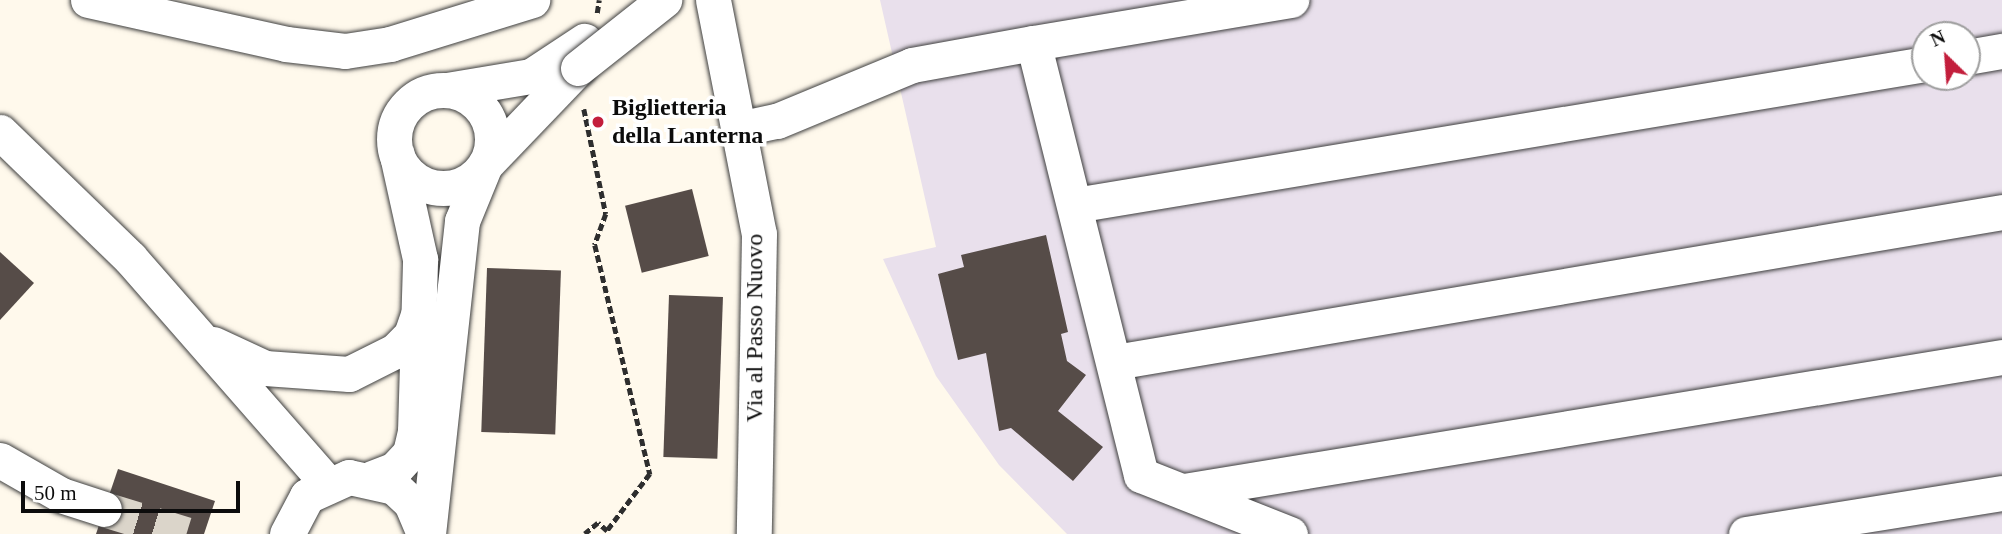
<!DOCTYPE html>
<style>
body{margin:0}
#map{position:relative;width:2002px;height:534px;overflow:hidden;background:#fff9ec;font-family:Georgia,serif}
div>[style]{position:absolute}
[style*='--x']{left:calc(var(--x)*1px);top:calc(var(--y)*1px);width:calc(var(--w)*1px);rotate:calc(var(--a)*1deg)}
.industrial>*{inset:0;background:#e9e0ec}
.building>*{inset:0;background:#564c48;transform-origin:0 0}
.minor-tunnel>*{height:35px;margin-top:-17.5px;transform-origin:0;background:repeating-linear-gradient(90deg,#dbd5ca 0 35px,transparent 0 53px)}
.path>*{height:4.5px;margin-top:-2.25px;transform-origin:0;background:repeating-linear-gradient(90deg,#2e2e2e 0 7px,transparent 0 10.5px)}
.roads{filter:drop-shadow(0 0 2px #3f3f3f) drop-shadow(0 0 2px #3f3f3f)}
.minor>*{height:35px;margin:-17.5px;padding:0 17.5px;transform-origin:17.5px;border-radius:17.5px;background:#fff}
.minor>.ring{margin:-17.5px;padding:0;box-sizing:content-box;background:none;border:35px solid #fff;border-radius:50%}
.bridges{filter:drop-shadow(0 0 2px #3f3f3f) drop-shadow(0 0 2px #3f3f3f)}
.minor-bridge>*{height:35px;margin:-17.5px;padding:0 17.5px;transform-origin:17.5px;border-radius:17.5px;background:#fff}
.dots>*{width:19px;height:19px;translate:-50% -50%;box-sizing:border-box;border:4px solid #fff;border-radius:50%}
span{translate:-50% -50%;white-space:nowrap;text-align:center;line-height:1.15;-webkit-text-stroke:7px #fff;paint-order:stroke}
.poi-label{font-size:24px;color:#0c0c0c;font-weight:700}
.left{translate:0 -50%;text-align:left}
.street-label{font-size:24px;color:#0c0c0c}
.north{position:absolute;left:1911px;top:21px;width:70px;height:70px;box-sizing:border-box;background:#fff;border:2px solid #9e9e9e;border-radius:50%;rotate:335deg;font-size:19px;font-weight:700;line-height:28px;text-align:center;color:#0c0c0c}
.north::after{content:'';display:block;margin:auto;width:24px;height:32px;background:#c31e3c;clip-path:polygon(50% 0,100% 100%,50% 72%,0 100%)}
.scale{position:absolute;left:21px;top:481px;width:219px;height:32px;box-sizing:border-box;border:4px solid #0c0c0c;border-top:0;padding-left:9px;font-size:21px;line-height:24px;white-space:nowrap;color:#0c0c0c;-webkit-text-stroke:5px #fff;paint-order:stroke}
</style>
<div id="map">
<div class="industrial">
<div style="clip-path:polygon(evenodd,880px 0,2002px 0,2002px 534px,1067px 534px,999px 465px,936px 376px,883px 259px,936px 247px,880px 0,1925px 35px,1967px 35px,1967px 77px,1925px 77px,1925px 35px)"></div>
</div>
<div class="building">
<div style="left:692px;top:189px;width:69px;height:69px;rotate:76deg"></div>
<div style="clip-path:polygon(1046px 235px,1068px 332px,1061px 334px,1067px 361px,1086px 375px,1058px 411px,1103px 447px,1073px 481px,1011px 428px,999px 431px,986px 353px,958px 360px,938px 274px,964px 267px,961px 255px)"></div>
<div style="clip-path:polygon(0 252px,34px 283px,0 320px)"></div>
<div style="left:487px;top:268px;width:74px;height:164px;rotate:2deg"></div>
<div style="left:669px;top:295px;width:54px;height:162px;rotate:2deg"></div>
<div style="clip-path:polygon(118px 469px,215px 501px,204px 534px,96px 534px)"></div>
</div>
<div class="minor-tunnel">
<div style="--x:104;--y:509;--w:86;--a:17"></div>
</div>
<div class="path">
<div style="--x:597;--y:13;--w:13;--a:-81"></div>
<div style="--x:584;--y:109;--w:107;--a:78.2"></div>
<div style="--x:606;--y:214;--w:33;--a:110"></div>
<div style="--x:595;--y:245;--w:236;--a:76.5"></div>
<div style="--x:650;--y:474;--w:71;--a:127"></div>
<div style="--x:607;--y:531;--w:12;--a:-138"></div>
<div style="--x:598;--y:523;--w:17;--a:140"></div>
</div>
<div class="roads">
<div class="minor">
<div style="--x:88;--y:0;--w:203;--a:12.5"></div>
<div style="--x:286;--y:44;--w:59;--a:6.8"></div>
<div style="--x:345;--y:51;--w:46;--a:-8.8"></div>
<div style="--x:390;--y:44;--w:149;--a:-17.2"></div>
<div style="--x:713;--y:0;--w:238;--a:78.9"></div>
<div style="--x:759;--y:234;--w:300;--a:91"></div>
<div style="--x:1967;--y:57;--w:36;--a:-10"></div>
<div style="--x:447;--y:90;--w:85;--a:-9.5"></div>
<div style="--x:531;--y:76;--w:64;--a:-33.4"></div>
<div class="ring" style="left:394px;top:90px;width:63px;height:63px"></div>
<div style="--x:738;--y:129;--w:40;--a:-12"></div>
<div style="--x:777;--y:121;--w:146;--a:-22.5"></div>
<div style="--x:912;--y:65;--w:123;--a:-10.3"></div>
<div style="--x:0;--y:132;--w:181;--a:44.1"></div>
<div style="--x:130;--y:258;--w:298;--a:48.8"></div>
<div style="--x:1075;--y:205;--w:862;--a:-9.42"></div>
<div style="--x:213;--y:344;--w:57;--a:24.8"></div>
<div style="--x:265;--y:368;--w:84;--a:4.1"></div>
<div style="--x:349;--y:374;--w:51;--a:-26.6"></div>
<div style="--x:395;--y:351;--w:23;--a:-45"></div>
<div style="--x:411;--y:335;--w:28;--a:-71"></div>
<div style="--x:1115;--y:362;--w:900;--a:-9.6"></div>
<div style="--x:0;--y:460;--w:70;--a:29.8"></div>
<div style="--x:61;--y:495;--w:45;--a:18"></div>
<div style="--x:372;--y:478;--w:25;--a:-21"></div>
<div style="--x:395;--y:469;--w:22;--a:-47"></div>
<div style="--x:410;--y:453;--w:23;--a:-77"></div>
<div style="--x:415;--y:431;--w:172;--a:-88.3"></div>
<div style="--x:420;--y:259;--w:107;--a:-102.5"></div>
<div style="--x:1184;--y:491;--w:829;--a:-9.3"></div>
<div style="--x:287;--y:534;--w:43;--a:-62.2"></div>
<div style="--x:307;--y:496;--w:46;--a:-24.3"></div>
<div style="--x:349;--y:477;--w:46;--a:12.5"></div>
<div style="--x:394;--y:487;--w:23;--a:43"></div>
<div style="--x:411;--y:503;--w:34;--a:67"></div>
<div style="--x:428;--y:534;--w:315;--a:-83.8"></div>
<div style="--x:462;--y:221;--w:61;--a:-67.7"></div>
<div style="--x:485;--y:165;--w:134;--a:-46.2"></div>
<div style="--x:1290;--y:534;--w:160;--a:-158.4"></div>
<div style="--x:1141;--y:475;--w:445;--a:-104"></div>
<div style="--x:1033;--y:43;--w:262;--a:-9.5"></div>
<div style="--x:1746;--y:534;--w:259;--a:-9.1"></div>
</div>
</div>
<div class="bridges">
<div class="minor-bridge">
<div style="--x:578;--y:68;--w:110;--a:-38.3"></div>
</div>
</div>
<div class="dots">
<div style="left:598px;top:122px;background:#c31e3c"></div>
</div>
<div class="poi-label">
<span class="left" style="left:612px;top:122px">Biglietteria<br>della Lanterna</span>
</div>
<div class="street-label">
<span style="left:755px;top:328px;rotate:-90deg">Via al Passo Nuovo</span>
</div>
<div class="north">N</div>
<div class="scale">50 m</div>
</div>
